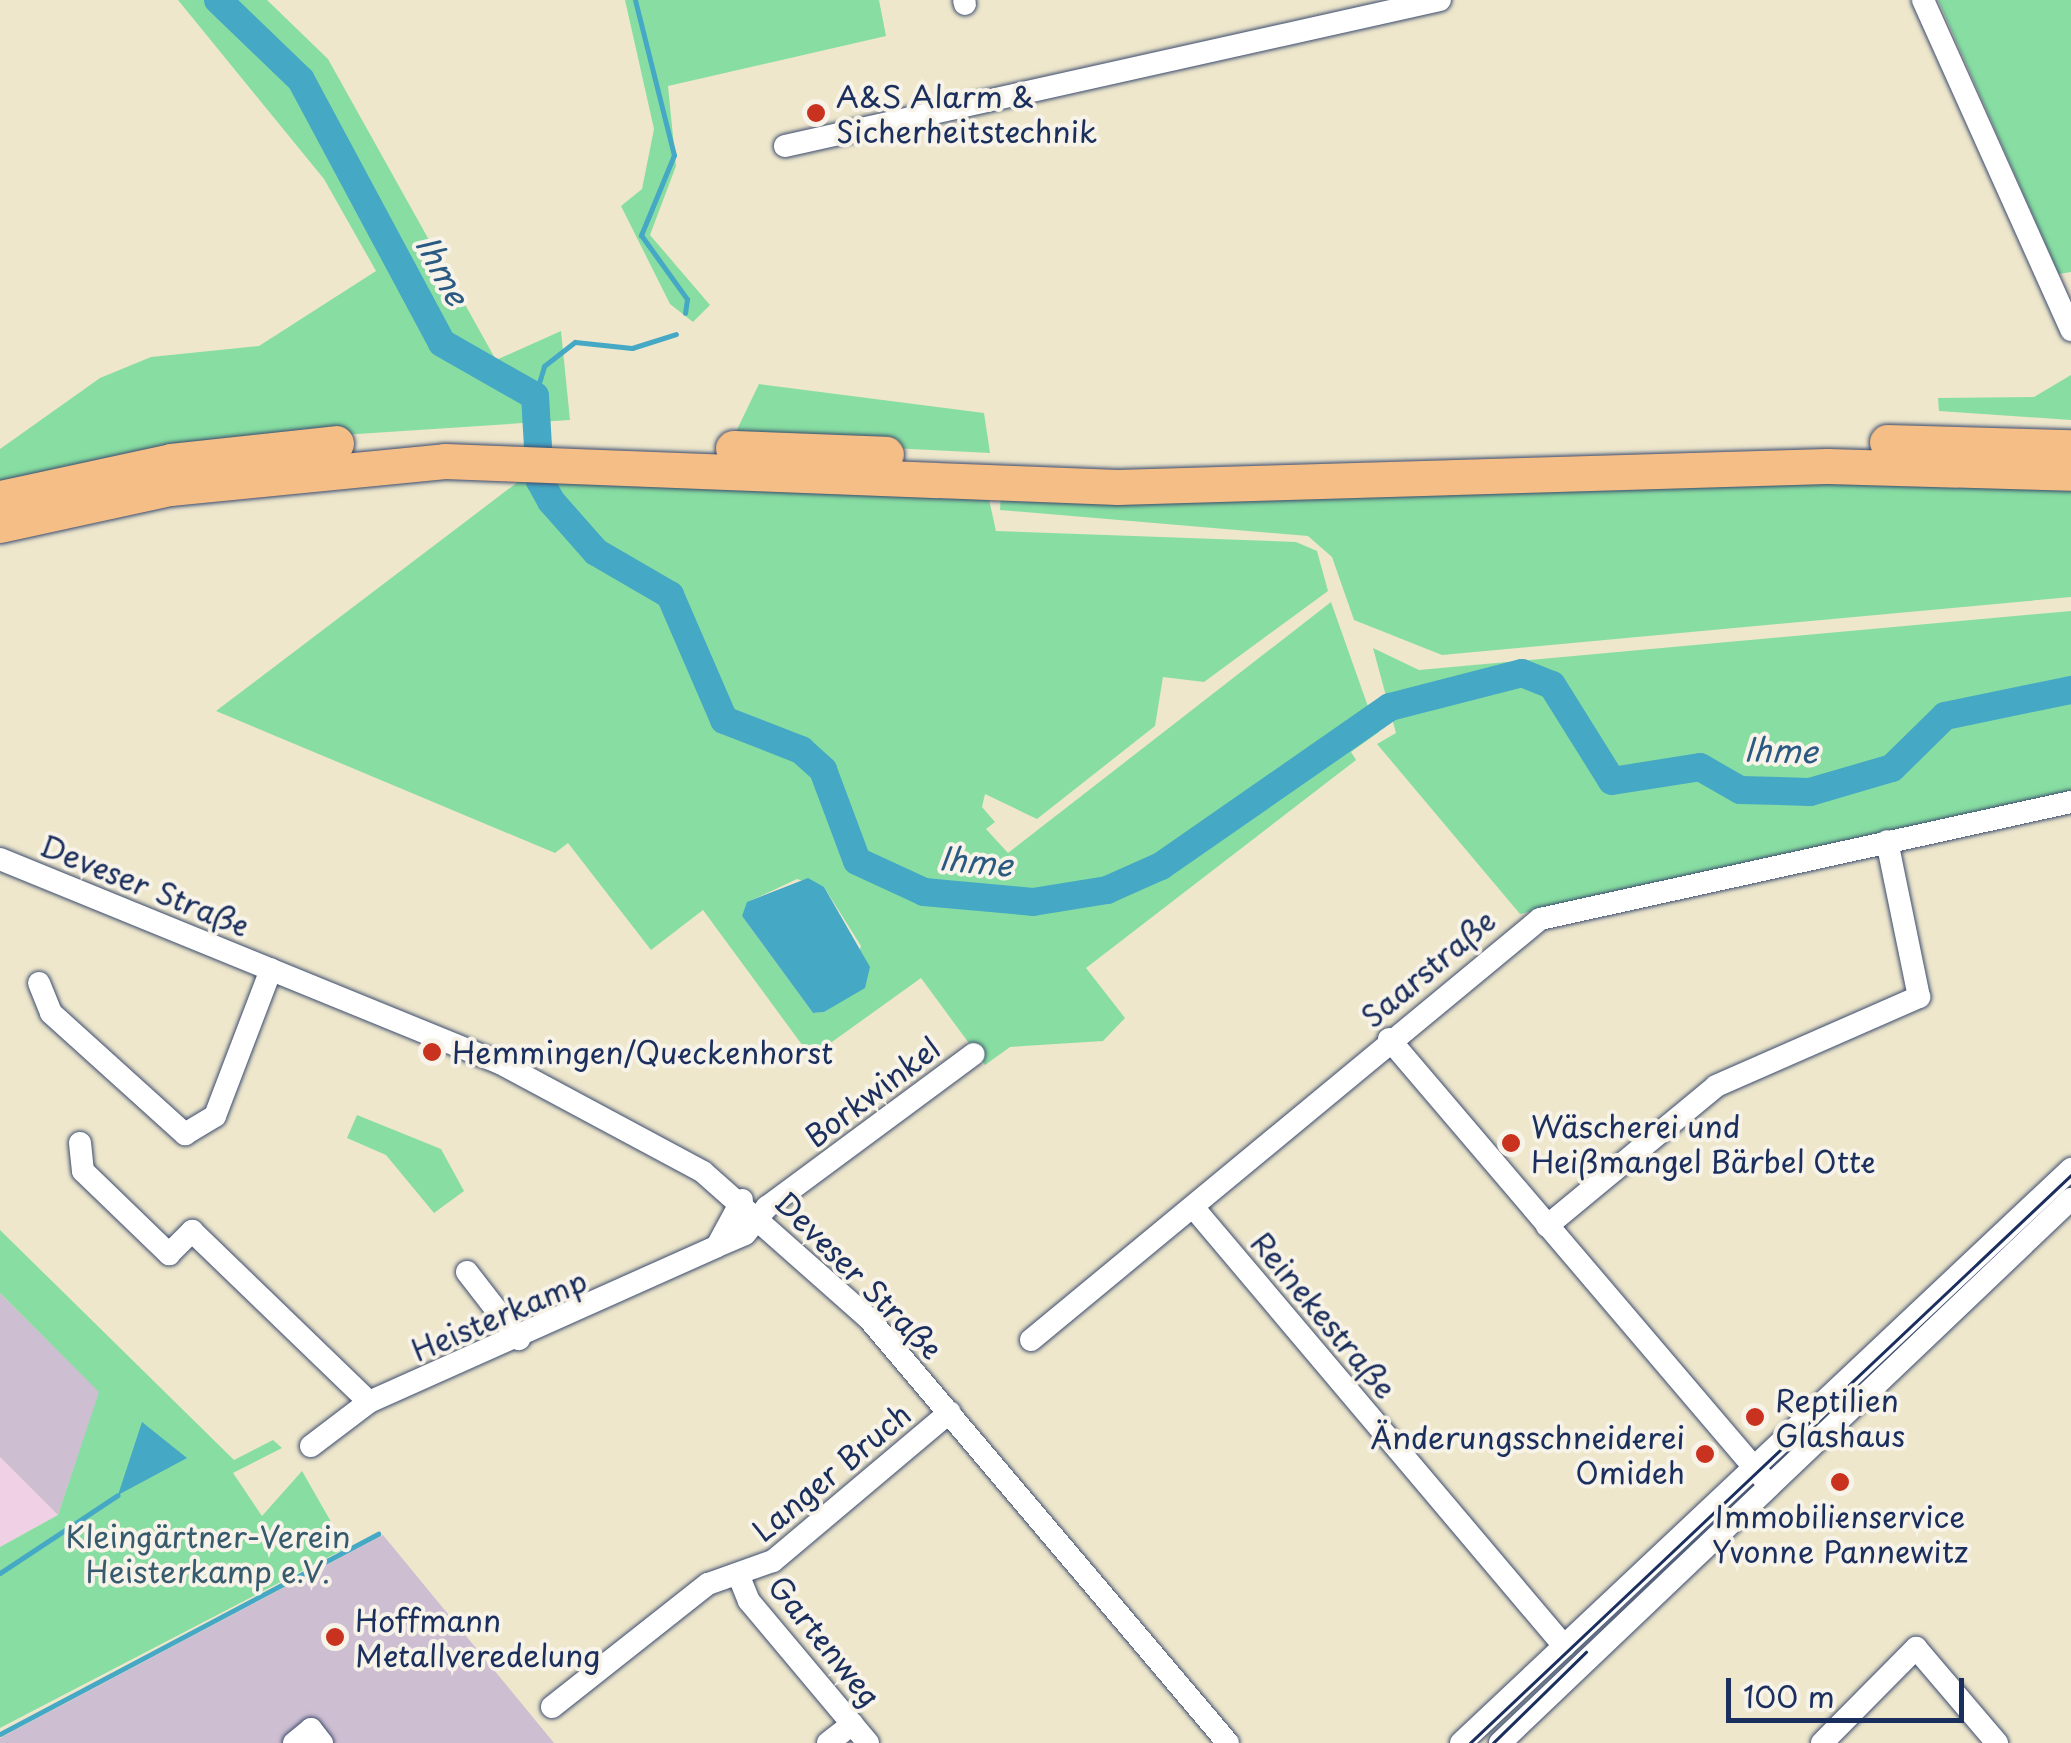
<!DOCTYPE html>
<meta charset="utf-8">
<style>
body{margin:0}
#map{position:relative;width:2071px;height:1743px;overflow:hidden;background:#eee7cc;font-family:"Playpen Sans",sans-serif}
div>[style]{position:absolute}
[style*='--x']{left:calc(var(--x)*1px);top:calc(var(--y)*1px);width:calc(var(--w)*1px);rotate:calc(var(--a)*1deg)}
.built>*{inset:0;background:#f0d0e5}
.industrial>*{inset:0;background:#cebed2}
.green>*{inset:0;background:#88dea2}
.water>*{inset:0;background:#45a8c5}
.stream>*{height:5px;margin:-2.5px;padding:0 2.5px;transform-origin:2.5px;border-radius:2.5px;background:#45a8c5}
.river>*{height:28px;margin:-14px;padding:0 14px;transform-origin:14px;border-radius:14px;background:#45a8c5}
.roads{filter:drop-shadow(0 0 2px #3b4b6e) drop-shadow(0 0 2px #3b4b6e)}
.minor>*{height:22px;margin:-11px;padding:0 11px;transform-origin:11px;border-radius:11px;background:#fff}
.highway>*{height:35px;margin:-17.5px;padding:0 17.5px;transform-origin:17.5px;border-radius:17.5px;background:#f6be87}
.tram>*{height:2.5px;margin:-1.25px;padding:0 1.25px;transform-origin:1.25px;border-radius:1.25px;background:#1b2f5e}
.dots>*{width:28px;height:28px;translate:-50% -50%;box-sizing:border-box;border:5px solid #f7f3e8;border-radius:50%}
span{translate:-50% -50%;white-space:nowrap;text-align:center;line-height:1.15;-webkit-text-stroke:8px #f7f3e8;paint-order:stroke}
.poi-label{font-size:30px;color:#1b2f5e}
.left{translate:0 -50%;text-align:left}
.right{translate:-100% -50%;text-align:right}
.street-label{font-size:30px;color:#1b2f5e}
.park-label{font-size:30px;color:#365b6f}
.water-label{font-size:32px;color:#2a5982;font-style:italic}
.scale{position:absolute;left:1726px;top:1678px;width:238px;height:45px;box-sizing:border-box;border:5px solid #1b2f5e;border-top:0;padding-left:12px;font-size:30px;line-height:35px;white-space:nowrap;color:#1b2f5e;-webkit-text-stroke:8px #f7f3e8;paint-order:stroke}
</style>
<div id="map">
<div class="built">
<div style="clip-path:polygon(0 1457px,58px 1515px,0 1547px)"></div>
</div>
<div class="industrial">
<div style="clip-path:polygon(0 1293px,100px 1392px,58px 1515px,0 1457px)"></div>
<div style="clip-path:polygon(383px 1535px,554px 1743px,0 1743px,0 1738px)"></div>
</div>
<div class="green">
<div style="clip-path:polygon(178px 0,267px 0,328px 59px,496px 360px,561px 331px,570px 420px,220px 443px,0 488px,0 449px,100px 378px,151px 357px,259px 346px,376px 271px,324px 179px)"></div>
<div style="clip-path:polygon(625px 0,879px 0,886px 36px,668px 86px,676px 166px,650px 235px,710px 305px,693px 322px,670px 304px,621px 206px,642px 189px,654px 129px)"></div>
<div style="clip-path:polygon(1938px 0,2071px 0,2071px 272px,2059px 274px)"></div>
<div style="clip-path:polygon(2071px 375px,2071px 420px,1939px 411px,1938px 398px,2034px 397px)"></div>
<div style="clip-path:polygon(759px 384px,984px 413px,990px 453px,732px 440px)"></div>
<div style="clip-path:polygon(evenodd,523px 478px,988px 495px,996px 531px,1296px 542px,1317px 551px,1328px 591px,1204px 682px,1163px 677px,1155px 726px,1037px 819px,985px 794px,982px 807px,995px 822px,986px 829px,1008px 853px,1331px 602px,1371px 715px,1160px 863px,1106px 885px,988px 897px,992px 905px,1109px 894px,1165px 869px,1374px 721px,1379px 732px,1351px 752px,1356px 760px,1086px 968px,1125px 1018px,1103px 1041px,1010px 1047px,985px 1065px,921px 978px,811px 1057px,703px 910px,651px 950px,568px 843px,555px 853px,216px 711px,523px 478px,797px 879px,824px 887px,861px 946px,844px 999px,824px 1012px,813px 1013px,742px 916px,748px 902px,797px 879px)"></div>
<div style="clip-path:polygon(1727px 481px,2071px 484px,2071px 597px,1442px 655px,1354px 620px,1332px 557px,1308px 536px,1000px 510px,1001px 493px,1288px 499px)"></div>
<div style="clip-path:polygon(2071px 611px,2071px 793px,1520px 914px,1377px 744px,1396px 733px,1373px 648px,1419px 670px)"></div>
<div style="clip-path:polygon(357px 1115px,441px 1149px,464px 1191px,434px 1213px,386px 1155px,347px 1138px)"></div>
<div style="clip-path:polygon(0 1230px,234px 1460px,273px 1440px,282px 1448px,233px 1473px,262px 1516px,302px 1471px,346px 1548px,0 1728px,0 1547px,58px 1515px,99px 1392px,0 1293px)"></div>
</div>
<div class="water">
<div style="clip-path:polygon(808px 878px,824px 887px,870px 967px,865px 988px,824px 1012px,813px 1013px,742px 916px,747px 902px)"></div>
<div style="clip-path:polygon(142px 1422px,187px 1458px,118px 1495px)"></div>
</div>
<div class="stream">
<div style="--x:635;--y:0;--w:160;--a:75.9"></div>
<div style="--x:674;--y:155;--w:87;--a:112.4"></div>
<div style="--x:641;--y:235;--w:79;--a:54.3"></div>
<div style="--x:687;--y:299;--w:14;--a:98"></div>
<div style="--x:535;--y:396;--w:31;--a:-73"></div>
<div style="--x:544;--y:366;--w:39;--a:-38"></div>
<div style="--x:575;--y:342;--w:57;--a:6"></div>
<div style="--x:632;--y:348;--w:46;--a:-17.7"></div>
<div style="--x:0;--y:1573;--w:141;--a:-33.5"></div>
<div style="--x:0;--y:1734;--w:428;--a:-27.9"></div>
</div>
<div class="river">
<div style="--x:218;--y:0;--w:115;--a:43.9"></div>
<div style="--x:301;--y:80;--w:298;--a:61.8"></div>
<div style="--x:442;--y:343;--w:107;--a:29.7"></div>
<div style="--x:535;--y:396;--w:85;--a:86.6"></div>
<div style="--x:540;--y:481;--w:23;--a:61"></div>
<div style="--x:551;--y:501;--w:68;--a:48.6"></div>
<div style="--x:596;--y:552;--w:86;--a:30.2"></div>
<div style="--x:670;--y:595;--w:136;--a:66.6"></div>
<div style="--x:724;--y:720;--w:83;--a:21.3"></div>
<div style="--x:801;--y:750;--w:30;--a:42"></div>
<div style="--x:823;--y:770;--w:97;--a:69.5"></div>
<div style="--x:857;--y:861;--w:74;--a:24.8"></div>
<div style="--x:924;--y:892;--w:109;--a:5.2"></div>
<div style="--x:1033;--y:902;--w:75;--a:-9.2"></div>
<div style="--x:1107;--y:890;--w:59;--a:-24"></div>
<div style="--x:1161;--y:866;--w:279;--a:-34.8"></div>
<div style="--x:1390;--y:707;--w:136;--a:-14.4"></div>
<div style="--x:1522;--y:673;--w:32;--a:22"></div>
<div style="--x:1552;--y:685;--w:113;--a:58"></div>
<div style="--x:1612;--y:781;--w:89;--a:-9"></div>
<div style="--x:1700;--y:767;--w:46;--a:29.9"></div>
<div style="--x:1740;--y:790;--w:70;--a:1.6"></div>
<div style="--x:1810;--y:792;--w:85;--a:-16.3"></div>
<div style="--x:1892;--y:768;--w:74;--a:-44.5"></div>
<div style="--x:1945;--y:716;--w:129;--a:-11.7"></div>
</div>
<div class="roads">
<div class="minor">
<div style="--x:964;--y:0;--w:4;--a:76"></div>
<div style="--x:1923;--y:0;--w:362;--a:65.8"></div>
<div style="--x:785;--y:146;--w:671;--a:-12.57"></div>
<div style="--x:0;--y:859;--w:540;--a:22.2"></div>
<div style="--x:500;--y:1063;--w:230;--a:28.2"></div>
<div style="--x:703;--y:1172;--w:223;--a:41.5"></div>
<div style="--x:870;--y:1320;--w:554;--a:49.76"></div>
<div style="--x:39;--y:983;--w:32;--a:68"></div>
<div style="--x:51;--y:1013;--w:181;--a:42.1"></div>
<div style="--x:185;--y:1134;--w:35;--a:-31"></div>
<div style="--x:215;--y:1116;--w:157;--a:-69.1"></div>
<div style="--x:1389;--y:1039;--w:577;--a:49.57"></div>
<div style="--x:80;--y:1143;--w:28;--a:84"></div>
<div style="--x:83;--y:1171;--w:120;--a:44"></div>
<div style="--x:169;--y:1254;--w:33;--a:-45"></div>
<div style="--x:192;--y:1231;--w:246;--a:44"></div>
<div style="--x:742;--y:1200;--w:52;--a:118.5"></div>
<div style="--x:717;--y:1246;--w:30;--a:-23"></div>
<div style="--x:745;--y:1234;--w:35;--a:-51"></div>
<div style="--x:767;--y:1207;--w:257;--a:-36.5"></div>
<div style="--x:1193;--y:1207;--w:575;--a:49.8"></div>
<div style="--x:1547;--y:1226;--w:219;--a:-39.6"></div>
<div style="--x:1716;--y:1086;--w:222;--a:-23.7"></div>
<div style="--x:1919;--y:997;--w:159;--a:-101.6"></div>
<div style="--x:467;--y:1272;--w:85;--a:52.2"></div>
<div style="--x:1031;--y:1340;--w:661;--a:-39.59"></div>
<div style="--x:1540;--y:919;--w:544;--a:-12.43"></div>
<div style="--x:311;--y:1446;--w:73;--a:-37.2"></div>
<div style="--x:369;--y:1402;--w:381;--a:-24.1"></div>
<div style="--x:738;--y:1574;--w:29;--a:68"></div>
<div style="--x:749;--y:1601;--w:185;--a:50"></div>
<div style="--x:552;--y:1707;--w:199;--a:-38.3"></div>
<div style="--x:708;--y:1584;--w:69;--a:-19.5"></div>
<div style="--x:773;--y:1561;--w:231;--a:-40.1"></div>
<div style="--x:294;--y:1743;--w:22;--a:-39"></div>
<div style="--x:311;--y:1729;--w:18;--a:52"></div>
<div style="--x:828;--y:1743;--w:31;--a:-38"></div>
<div style="--x:1461;--y:1743;--w:838;--a:-43.26"></div>
<div style="--x:1500;--y:1743;--w:789;--a:-43.61"></div>
<div style="--x:1822;--y:1743;--w:134;--a:-45.3"></div>
<div style="--x:1916;--y:1648;--w:125;--a:49.5"></div>
</div>
<div class="highway">
<div style="--x:1887;--y:442;--w:184;--a:1.6"></div>
<div style="--x:733;--y:448;--w:153;--a:2.2"></div>
<div style="--x:0;--y:498;--w:175;--a:-12.2"></div>
<div style="--x:171;--y:461;--w:166;--a:-6.2"></div>
<div style="--x:0;--y:525;--w:174;--a:-12.3"></div>
<div style="--x:170;--y:488;--w:276;--a:-5.6"></div>
<div style="--x:445;--y:461;--w:673;--a:2.22"></div>
<div style="--x:1117;--y:487;--w:710;--a:-1.69"></div>
<div style="--x:1827;--y:466;--w:244;--a:1.6"></div>
</div>
</div>
<div class="tram">
<div style="--x:1470;--y:1743;--w:827;--a:-43.38"></div>
<div style="--x:1493;--y:1743;--w:130;--a:-44.4"></div>
</div>
<div class="dots">
<div style="left:816px;top:113px;background:#c8321e"></div>
<div style="left:432px;top:1052px;background:#c8321e"></div>
<div style="left:1511px;top:1143px;background:#c8321e"></div>
<div style="left:1755px;top:1417px;background:#c8321e"></div>
<div style="left:1705px;top:1454px;background:#c8321e"></div>
<div style="left:1840px;top:1482px;background:#c8321e"></div>
<div style="left:335px;top:1637px;background:#c8321e"></div>
</div>
<div class="poi-label">
<span class="left" style="left:836px;top:113px">A&amp;S Alarm &amp;<br>Sicherheitstechnik</span>
<span class="left" style="left:452px;top:1052px">Hemmingen/Queckenhorst</span>
<span class="left" style="left:1531px;top:1143px">Wäscherei und<br>Heißmangel Bärbel Otte</span>
<span class="left" style="left:1775px;top:1417px">Reptilien<br>Glashaus</span>
<span class="right" style="left:1685px;top:1454px">Änderungsschneiderei<br>Omideh</span>
<span style="left:1840px;top:1533px">Immobilienservice<br>Yvonne Pannewitz</span>
<span class="left" style="left:355px;top:1637px">Hoffmann<br>Metallveredelung</span>
</div>
<div class="street-label">
<span style="left:145px;top:885px;rotate:22deg">Deveser Straße</span>
<span style="left:1428px;top:968px;rotate:-40deg">Saarstraße</span>
<span style="left:872px;top:1092px;rotate:-37deg">Borkwinkel</span>
<span style="left:859px;top:1275px;rotate:45deg">Deveser Straße</span>
<span style="left:499px;top:1315px;rotate:-23deg">Heisterkamp</span>
<span style="left:1324px;top:1315px;rotate:50deg">Reinekestraße</span>
<span style="left:831px;top:1472px;rotate:-40deg">Langer Bruch</span>
<span style="left:825px;top:1641px;rotate:51deg">Gartenweg</span>
</div>
<div class="park-label">
<span style="left:208px;top:1553px">Kleingärtner-Verein<br>Heisterkamp e.V.</span>
</div>
<div class="water-label">
<span style="left:443px;top:270px;rotate:62deg">Ihme</span>
<span style="left:1781px;top:750px;rotate:2deg">Ihme</span>
<span style="left:976px;top:861px;rotate:6deg">Ihme</span>
</div>
<div class="scale">100 m</div>
</div>
